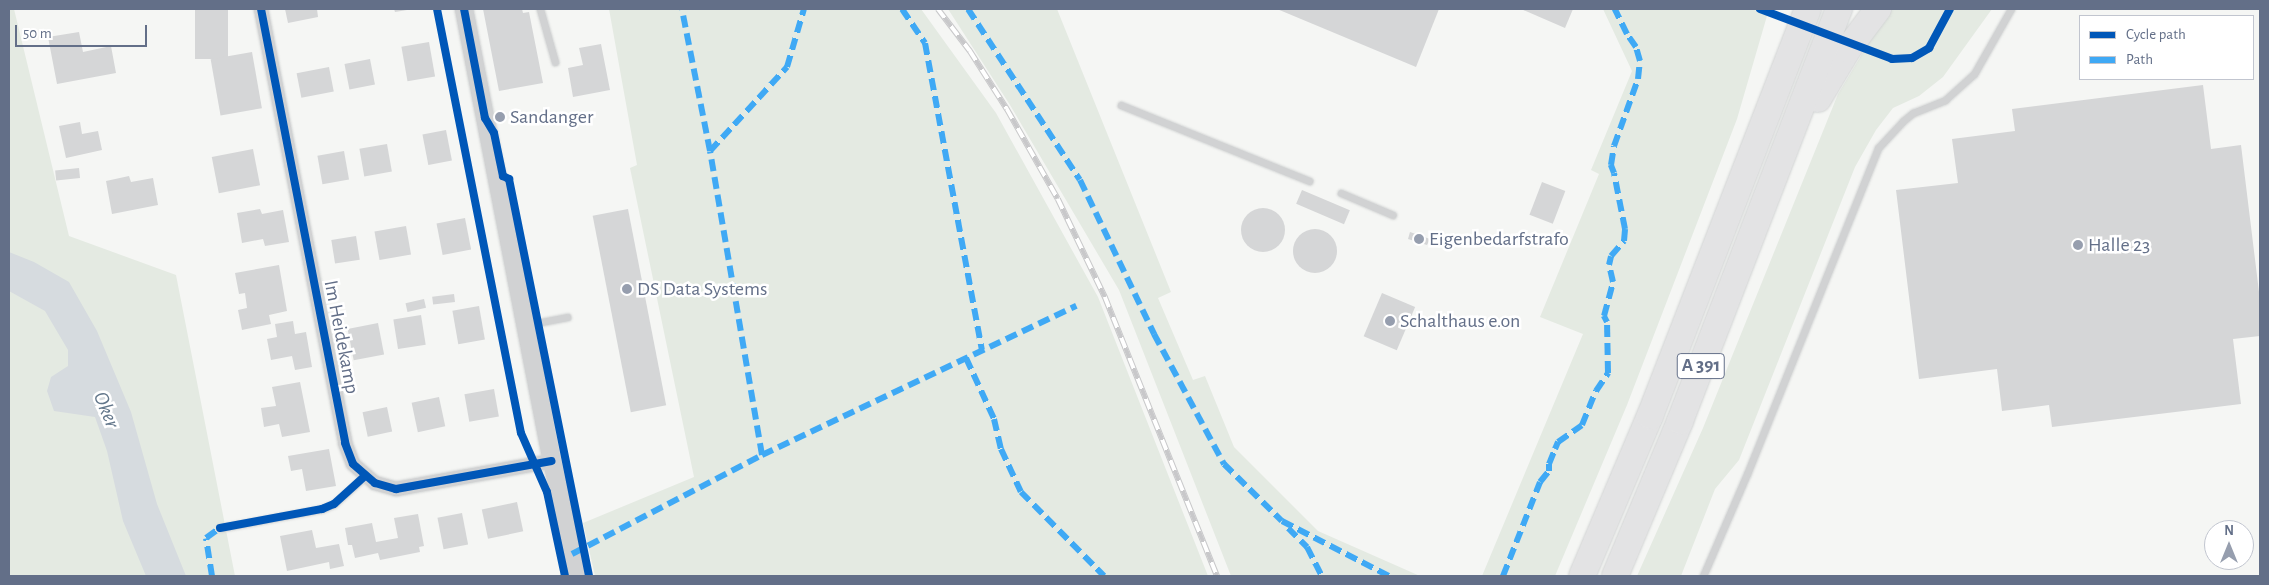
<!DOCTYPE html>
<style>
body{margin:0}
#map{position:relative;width:2269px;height:585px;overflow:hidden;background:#f5f6f4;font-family:"Alegreya Sans",sans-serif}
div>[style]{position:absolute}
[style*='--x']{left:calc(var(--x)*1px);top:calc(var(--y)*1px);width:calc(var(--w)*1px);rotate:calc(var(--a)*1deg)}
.green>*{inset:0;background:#e4eae2}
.water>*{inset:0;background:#d6dbdf}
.building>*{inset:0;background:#d5d6d7;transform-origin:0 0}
.round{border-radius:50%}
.roads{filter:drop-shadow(0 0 1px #d2d4d4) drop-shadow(0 0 1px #d2d4d4)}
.service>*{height:7px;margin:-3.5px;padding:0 3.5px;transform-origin:3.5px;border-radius:3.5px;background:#d1d2d3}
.minor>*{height:14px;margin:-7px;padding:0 7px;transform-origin:7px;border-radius:7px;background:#d1d2d3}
.tertiary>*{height:18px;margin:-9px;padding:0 9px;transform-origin:9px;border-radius:9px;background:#d1d2d3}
.motorway>*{height:26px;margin:-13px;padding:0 13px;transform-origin:13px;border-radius:13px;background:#e3e3e4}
.rail>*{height:5.5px;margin-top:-2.75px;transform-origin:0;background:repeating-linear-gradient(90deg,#fff 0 11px,#c8c8ca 0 22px);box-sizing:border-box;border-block:1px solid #c8c8ca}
.quiet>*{height:6px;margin-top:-3px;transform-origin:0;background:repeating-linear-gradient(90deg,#3fa9f5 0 12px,transparent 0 18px)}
.cycleway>*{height:8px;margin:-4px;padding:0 4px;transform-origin:4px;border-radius:4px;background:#0057b8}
.dots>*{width:14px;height:14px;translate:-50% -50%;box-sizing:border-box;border:2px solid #fff;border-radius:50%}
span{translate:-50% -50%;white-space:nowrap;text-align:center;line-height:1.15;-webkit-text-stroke:5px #fff;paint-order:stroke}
.shield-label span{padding:1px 4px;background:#fff;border:1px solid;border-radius:4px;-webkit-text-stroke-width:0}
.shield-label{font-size:19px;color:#636f88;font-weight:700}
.poi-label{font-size:20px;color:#636f88}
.left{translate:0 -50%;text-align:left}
.street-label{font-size:20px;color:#636f88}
.water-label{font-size:21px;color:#63778b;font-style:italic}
.frame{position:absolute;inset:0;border:10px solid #636f88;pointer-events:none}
.legend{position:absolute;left:2079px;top:15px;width:175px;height:65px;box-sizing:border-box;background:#fff;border:1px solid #c1c5cf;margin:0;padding:6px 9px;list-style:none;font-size:15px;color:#636f88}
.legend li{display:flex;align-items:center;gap:10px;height:25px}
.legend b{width:25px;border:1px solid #c1c5cf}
.north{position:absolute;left:2204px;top:520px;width:50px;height:50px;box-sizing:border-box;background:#fff;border:1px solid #c1c5cf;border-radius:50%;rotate:0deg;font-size:14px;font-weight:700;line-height:20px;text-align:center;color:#636f88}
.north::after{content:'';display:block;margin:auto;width:18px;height:22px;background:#969eae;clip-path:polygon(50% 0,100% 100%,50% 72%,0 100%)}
.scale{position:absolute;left:15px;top:25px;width:132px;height:22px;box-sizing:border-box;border:2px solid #636f88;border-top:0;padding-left:6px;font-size:15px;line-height:18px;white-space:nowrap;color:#636f88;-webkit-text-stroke:4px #fff;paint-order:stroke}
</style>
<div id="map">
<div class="green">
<div style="clip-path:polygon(9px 9px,14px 9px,69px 236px,176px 275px,235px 576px,9px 576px)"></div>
<div style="clip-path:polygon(609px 9px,921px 9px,996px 113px,1098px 297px,1208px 576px,595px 576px,583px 523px,694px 477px,630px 168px,637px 165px)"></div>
<div style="clip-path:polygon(948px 9px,1057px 9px,1171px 292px,1158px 298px,1193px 380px,1205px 376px,1234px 447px,1318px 531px,1420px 576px,1231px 576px,1119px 290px,1010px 105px)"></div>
<div style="clip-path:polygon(1603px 9px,1769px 9px,1737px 119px,1627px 405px,1555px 576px,1482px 576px,1583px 334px,1540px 317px,1599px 174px,1591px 170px,1632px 71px)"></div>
<div style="clip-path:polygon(1889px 9px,1992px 9px,1943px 77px,1919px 96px,1893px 108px,1876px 130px,1855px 167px,1739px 460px,1715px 489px,1681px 576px,1637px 576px,1703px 428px,1838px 94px)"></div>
</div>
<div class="water">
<div style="clip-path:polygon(9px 252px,34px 262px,69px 282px,97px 331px,131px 412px,157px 504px,186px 576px,146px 576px,123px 521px,107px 451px,95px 417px,54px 411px,47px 391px,51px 377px,68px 366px,68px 350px,45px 311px,9px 291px)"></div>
</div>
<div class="building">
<div style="left:195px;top:9px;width:33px;height:50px"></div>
<div style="clip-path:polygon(285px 9px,317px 9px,318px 17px,288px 23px)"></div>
<div style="clip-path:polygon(394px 9px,407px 9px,407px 10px,395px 12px)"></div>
<div style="clip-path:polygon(483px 9px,522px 9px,523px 13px,529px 12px,543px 83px,499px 91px)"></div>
<div style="clip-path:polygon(1277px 9px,1439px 9px,1416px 67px)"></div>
<div style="clip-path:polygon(1521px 9px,1573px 9px,1565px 28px)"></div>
<div style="clip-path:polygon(79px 32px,83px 52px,111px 46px,116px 73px,57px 84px,48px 37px)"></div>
<div style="left:429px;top:42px;width:35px;height:28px;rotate:80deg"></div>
<div style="clip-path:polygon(601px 44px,610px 90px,573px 97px,568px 68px,583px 65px,579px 48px)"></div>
<div style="left:252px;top:52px;width:57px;height:42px;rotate:80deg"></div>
<div style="left:370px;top:59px;width:26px;height:26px;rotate:79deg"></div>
<div style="left:329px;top:67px;width:25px;height:33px;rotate:79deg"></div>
<div style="clip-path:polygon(2203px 85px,2211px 149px,2241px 145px,2260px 300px,2260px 336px,2233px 339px,2241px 404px,2052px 427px,2049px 405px,2002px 411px,1997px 369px,1919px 379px,1896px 190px,1958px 183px,1952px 139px,2015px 131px,2012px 109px)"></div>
<div style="clip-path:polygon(80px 122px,82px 134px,98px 131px,102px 150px,66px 158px,59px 126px)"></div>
<div style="left:446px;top:130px;width:31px;height:24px;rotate:79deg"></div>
<div style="left:387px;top:144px;width:28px;height:28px;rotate:80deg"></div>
<div style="left:253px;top:149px;width:37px;height:42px;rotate:79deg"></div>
<div style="left:344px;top:151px;width:29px;height:27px;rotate:80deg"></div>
<div style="left:79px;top:168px;width:10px;height:24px;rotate:84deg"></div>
<div style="clip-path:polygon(129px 176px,131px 182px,153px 178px,158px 205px,112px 214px,106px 181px)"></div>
<div style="left:1542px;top:182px;width:25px;height:35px;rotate:21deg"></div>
<div style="left:1302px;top:190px;width:52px;height:15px;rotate:23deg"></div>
<div class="round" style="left:1241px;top:208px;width:44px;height:44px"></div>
<div style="clip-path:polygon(260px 209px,262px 214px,283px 210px,289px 242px,265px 246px,263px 239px,242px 243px,237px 213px)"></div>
<div style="left:628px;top:209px;width:200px;height:36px;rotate:79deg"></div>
<div style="left:465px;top:218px;width:32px;height:29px;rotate:79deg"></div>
<div style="left:406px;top:226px;width:29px;height:32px;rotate:80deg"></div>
<div class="round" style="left:1293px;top:229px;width:44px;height:44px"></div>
<div style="clip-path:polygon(1410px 232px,1430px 239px,1427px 245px,1408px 239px)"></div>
<div style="left:356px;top:236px;width:24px;height:25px;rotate:81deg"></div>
<div style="clip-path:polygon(279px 265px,287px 311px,269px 315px,271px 324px,242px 330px,238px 310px,247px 308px,245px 293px,239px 294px,235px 273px)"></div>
<div style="left:1382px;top:293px;width:36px;height:47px;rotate:23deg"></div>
<div style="left:454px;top:294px;width:8px;height:22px;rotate:83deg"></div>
<div style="left:424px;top:299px;width:9px;height:19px;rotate:77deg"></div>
<div style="left:479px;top:306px;width:34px;height:27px;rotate:80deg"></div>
<div style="left:421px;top:315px;width:30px;height:28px;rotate:81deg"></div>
<div style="clip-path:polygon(293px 321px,295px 334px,306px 332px,312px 367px,295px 370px,292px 356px,271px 360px,267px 339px,277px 337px,275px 324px)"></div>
<div style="left:378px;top:323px;width:32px;height:31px;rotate:79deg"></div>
<div style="clip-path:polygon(300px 382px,310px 432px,282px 437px,279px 424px,264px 427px,261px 408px,276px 406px,272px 387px)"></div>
<div style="left:494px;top:389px;width:28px;height:30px;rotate:80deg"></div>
<div style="left:439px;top:397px;width:30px;height:28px;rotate:78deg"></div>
<div style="left:387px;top:407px;width:25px;height:25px;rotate:78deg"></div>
<div style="clip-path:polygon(329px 449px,336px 486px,306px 491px,302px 469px,291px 471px,288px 456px)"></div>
<div style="left:517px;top:502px;width:30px;height:36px;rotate:78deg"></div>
<div style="left:462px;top:513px;width:32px;height:25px;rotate:79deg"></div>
<div style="clip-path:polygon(418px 514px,424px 546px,419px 547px,420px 552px,380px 560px,378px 553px,355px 558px,352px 545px,348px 545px,345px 528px,372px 523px,376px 542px,398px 538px,394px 518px)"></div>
<div style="clip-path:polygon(312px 530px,316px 548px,339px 544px,344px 566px,330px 569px,329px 562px,287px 571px,280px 536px)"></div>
</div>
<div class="roads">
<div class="service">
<div style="--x:540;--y:9;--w:55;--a:74.2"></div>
<div style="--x:1121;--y:105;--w:203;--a:22"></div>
<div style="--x:1341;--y:193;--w:56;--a:22.9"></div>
<div style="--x:526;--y:325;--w:42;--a:-11"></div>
<div style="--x:220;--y:528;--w:104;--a:-10.6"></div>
<div style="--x:322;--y:509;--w:13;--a:-23"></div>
<div style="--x:334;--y:504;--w:42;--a:-42.1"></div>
<div style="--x:1703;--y:576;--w:111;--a:-66.7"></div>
<div style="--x:1747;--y:474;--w:351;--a:-68.1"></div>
<div style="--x:1878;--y:148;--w:37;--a:-47"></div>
<div style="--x:1903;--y:121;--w:13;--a:-39"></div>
<div style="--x:1913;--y:113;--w:35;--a:-22"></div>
<div style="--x:1945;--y:100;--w:39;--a:-42"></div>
<div style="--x:1974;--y:74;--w:75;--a:-60.4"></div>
</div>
<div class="minor">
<div style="--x:261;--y:9;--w:442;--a:79"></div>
<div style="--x:345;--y:443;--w:22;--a:69"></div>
<div style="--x:353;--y:464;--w:29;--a:41"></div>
<div style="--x:375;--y:483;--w:22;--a:16"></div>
<div style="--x:396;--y:489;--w:158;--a:-10.2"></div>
</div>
<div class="tertiary">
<div style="--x:464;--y:9;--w:460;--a:79"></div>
<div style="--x:552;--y:461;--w:118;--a:77.3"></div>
</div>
<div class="motorway">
<div style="--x:1818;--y:99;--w:58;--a:-59"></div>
<div style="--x:1848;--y:49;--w:50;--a:-53.1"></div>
<div style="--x:1582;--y:576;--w:174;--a:-67"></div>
<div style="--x:1650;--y:416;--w:437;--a:-68.8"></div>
<div style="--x:1615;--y:576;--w:168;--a:-67.2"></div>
<div style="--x:1680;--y:421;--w:442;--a:-68.9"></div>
</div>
</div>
<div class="rail">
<div style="--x:938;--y:9;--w:53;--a:52.7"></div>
<div style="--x:970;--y:51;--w:69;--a:57.5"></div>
<div style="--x:1007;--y:109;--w:103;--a:60.5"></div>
<div style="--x:1058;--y:199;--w:109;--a:64.4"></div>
<div style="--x:1105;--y:297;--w:301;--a:68.1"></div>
</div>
<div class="quiet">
<div style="--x:902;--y:9;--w:41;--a:55.9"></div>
<div style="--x:925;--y:43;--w:312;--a:79.5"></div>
<div style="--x:968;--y:9;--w:204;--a:56.8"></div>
<div style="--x:1080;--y:180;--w:171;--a:64.3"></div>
<div style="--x:1154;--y:334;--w:148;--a:61.7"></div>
<div style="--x:1224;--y:464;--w:81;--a:44.5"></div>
<div style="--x:1282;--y:521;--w:120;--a:27.2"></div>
<div style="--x:710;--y:151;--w:114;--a:-47.5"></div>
<div style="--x:787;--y:67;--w:60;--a:-73.7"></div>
<div style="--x:966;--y:358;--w:67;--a:65.3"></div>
<div style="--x:994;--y:419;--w:31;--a:77"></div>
<div style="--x:1001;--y:449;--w:47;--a:65.1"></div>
<div style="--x:1021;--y:492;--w:118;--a:45.3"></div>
<div style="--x:762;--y:455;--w:348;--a:-25.4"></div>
<div style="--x:1288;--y:528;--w:27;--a:45"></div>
<div style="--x:1307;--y:547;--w:33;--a:63"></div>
<div style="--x:572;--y:554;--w:214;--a:-27.5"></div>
<div style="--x:762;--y:455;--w:308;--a:-99.7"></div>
<div style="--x:710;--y:151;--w:145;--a:-101.2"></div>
<div style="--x:212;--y:576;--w:38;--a:-99"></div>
<div style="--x:206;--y:538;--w:17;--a:-36"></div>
<div style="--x:1503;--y:576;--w:101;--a:-68.5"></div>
<div style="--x:1540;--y:482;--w:14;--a:-51"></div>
<div style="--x:1549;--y:471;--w:7;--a:-90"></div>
<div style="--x:1549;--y:464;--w:16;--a:-68"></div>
<div style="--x:1555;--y:449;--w:8;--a:-67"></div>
<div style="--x:1558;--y:442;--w:29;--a:-35"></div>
<div style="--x:1582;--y:425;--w:37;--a:-68"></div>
<div style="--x:1596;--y:391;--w:22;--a:-56"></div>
<div style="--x:1608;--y:373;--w:51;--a:-91.1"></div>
<div style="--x:1607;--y:322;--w:7;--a:-117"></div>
<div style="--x:1604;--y:316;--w:35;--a:-75"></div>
<div style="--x:1613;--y:282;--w:17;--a:-103"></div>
<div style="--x:1609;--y:265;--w:9;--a:-77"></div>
<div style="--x:1611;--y:256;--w:20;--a:-49"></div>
<div style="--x:1624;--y:241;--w:12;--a:-85"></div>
<div style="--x:1625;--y:229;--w:57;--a:-101.1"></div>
<div style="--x:1614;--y:173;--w:9;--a:-111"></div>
<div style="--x:1611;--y:165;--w:19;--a:-81"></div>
<div style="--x:1614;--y:146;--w:71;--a:-70.3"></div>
<div style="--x:1638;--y:79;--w:18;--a:-84"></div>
<div style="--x:1640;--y:61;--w:15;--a:-106"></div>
<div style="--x:1636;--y:47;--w:16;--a:-125"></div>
<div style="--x:1627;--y:34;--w:28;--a:-116"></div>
</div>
<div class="cycleway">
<div style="--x:261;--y:9;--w:442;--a:79"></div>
<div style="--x:345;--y:443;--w:22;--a:69"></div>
<div style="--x:353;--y:464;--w:29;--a:41"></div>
<div style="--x:375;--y:483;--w:22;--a:16"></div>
<div style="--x:396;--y:489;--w:158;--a:-10.2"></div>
<div style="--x:437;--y:9;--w:432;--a:78.8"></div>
<div style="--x:521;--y:433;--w:64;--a:66.2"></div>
<div style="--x:547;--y:492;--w:86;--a:77.9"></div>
<div style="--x:464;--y:9;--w:111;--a:79.1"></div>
<div style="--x:485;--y:118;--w:17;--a:59"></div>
<div style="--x:494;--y:133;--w:44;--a:78.2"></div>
<div style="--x:503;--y:176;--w:7;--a:27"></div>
<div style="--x:509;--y:179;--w:405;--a:78.6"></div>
<div style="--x:1760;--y:9;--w:141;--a:20.7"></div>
<div style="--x:1892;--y:59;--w:20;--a:-3"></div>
<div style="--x:1912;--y:58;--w:20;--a:-30"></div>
<div style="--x:1929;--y:48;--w:44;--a:-61.7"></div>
<div style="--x:220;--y:528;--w:104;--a:-10.6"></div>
<div style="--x:322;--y:509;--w:13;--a:-23"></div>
<div style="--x:334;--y:504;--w:42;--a:-42.1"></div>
</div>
<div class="dots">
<div style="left:500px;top:117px;background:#969eae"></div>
<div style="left:1419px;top:239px;background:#969eae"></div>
<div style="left:2078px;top:245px;background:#969eae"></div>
<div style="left:627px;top:289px;background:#969eae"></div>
<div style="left:1390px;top:321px;background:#969eae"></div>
</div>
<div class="shield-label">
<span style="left:1701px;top:366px">A 391</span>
</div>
<div class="poi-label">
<span class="left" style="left:510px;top:117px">Sandanger</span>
<span class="left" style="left:1429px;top:239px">Eigenbedarfstrafo</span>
<span class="left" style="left:2088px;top:245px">Halle 23</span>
<span class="left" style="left:637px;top:289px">DS Data Systems</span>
<span class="left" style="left:1400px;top:321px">Schalthaus e.on</span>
</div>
<div class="street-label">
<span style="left:341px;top:337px;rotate:79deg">Im Heidekamp</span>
</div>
<div class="water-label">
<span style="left:106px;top:410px;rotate:68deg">Oker</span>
</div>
<div class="frame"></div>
<ul class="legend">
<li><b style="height:6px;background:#0057b8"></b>Cycle path</li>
<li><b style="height:6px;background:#3fa9f5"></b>Path</li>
</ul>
<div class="north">N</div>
<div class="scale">50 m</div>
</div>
